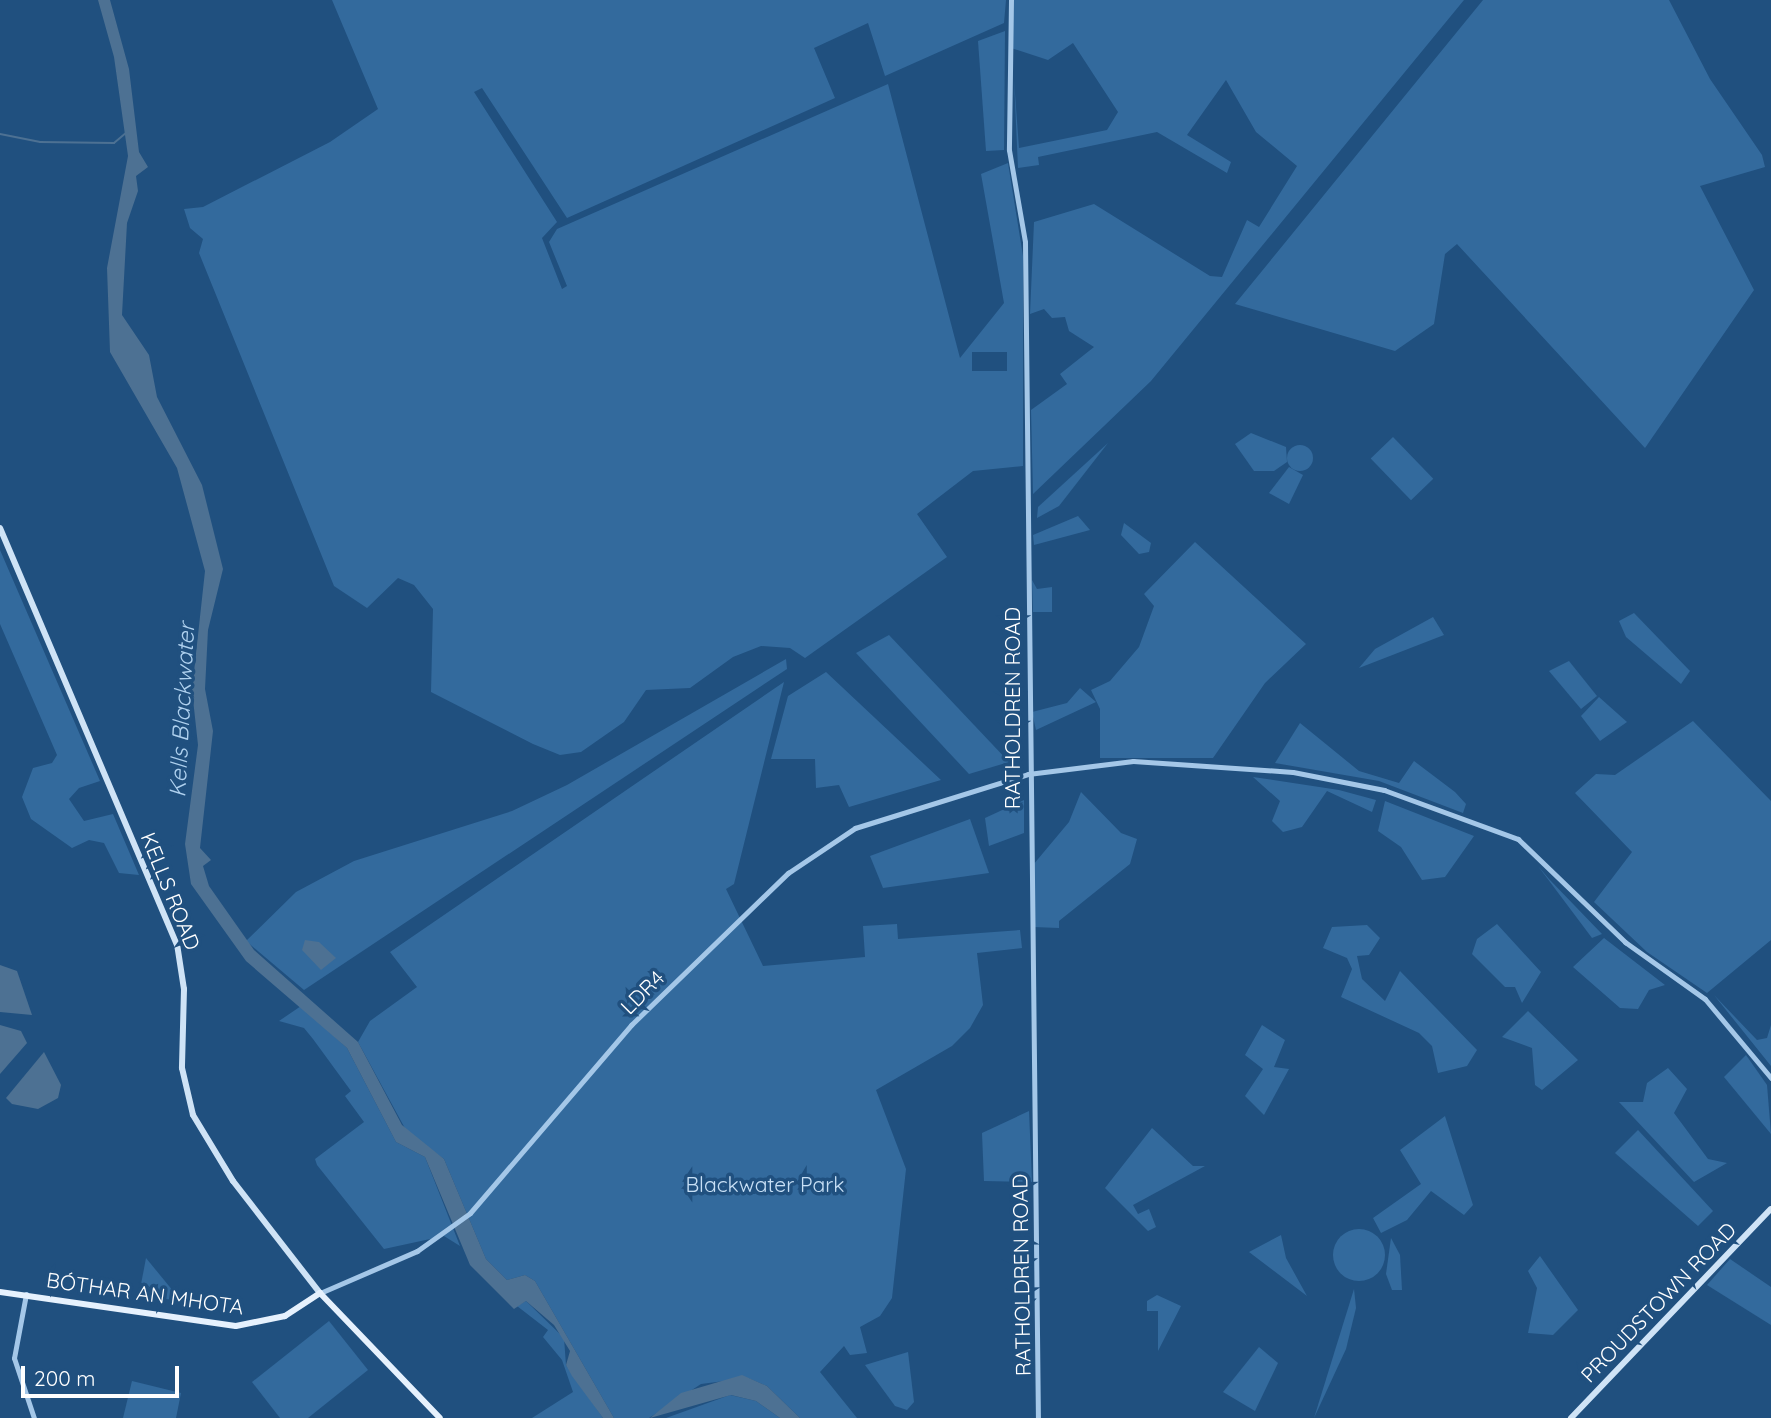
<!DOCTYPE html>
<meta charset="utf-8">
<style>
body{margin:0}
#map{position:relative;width:1771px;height:1418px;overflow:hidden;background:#20507f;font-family:Quicksand,sans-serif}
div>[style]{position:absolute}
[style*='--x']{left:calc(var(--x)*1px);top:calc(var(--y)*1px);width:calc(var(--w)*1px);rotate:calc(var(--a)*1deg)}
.green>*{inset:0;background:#336a9d;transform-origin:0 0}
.round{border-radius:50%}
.water>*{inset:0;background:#4d7193}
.stream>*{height:2px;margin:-1px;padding:0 1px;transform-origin:1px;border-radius:1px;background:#4d7193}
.tertiary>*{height:5px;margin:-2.5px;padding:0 2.5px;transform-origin:2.5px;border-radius:2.5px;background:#a4c7e8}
.secondary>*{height:6px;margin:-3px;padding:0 3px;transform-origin:3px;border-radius:3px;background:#cfe3f6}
.primary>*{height:6px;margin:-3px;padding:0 3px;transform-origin:3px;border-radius:3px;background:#e6f1fd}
span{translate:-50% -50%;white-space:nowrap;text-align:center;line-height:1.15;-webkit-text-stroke:7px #20507f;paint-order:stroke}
.street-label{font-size:21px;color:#fff}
.park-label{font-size:21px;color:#c8e0f6}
.water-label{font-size:23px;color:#afd1ef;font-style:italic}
.scale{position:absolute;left:21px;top:1366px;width:158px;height:32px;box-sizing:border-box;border:4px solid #fff;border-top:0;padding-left:9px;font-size:21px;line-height:24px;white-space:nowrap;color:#fff;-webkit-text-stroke:5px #20507f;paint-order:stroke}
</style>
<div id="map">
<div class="green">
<div style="clip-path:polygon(evenodd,332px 0,1006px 0,1004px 23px,885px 76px,868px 23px,814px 48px,835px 98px,567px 218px,482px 88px,474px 92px,557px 222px,542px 238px,562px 289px,567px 286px,549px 242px,557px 229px,888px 84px,960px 358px,1004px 303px,981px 174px,1008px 163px,1023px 256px,1023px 466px,973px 471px,917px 514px,947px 557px,805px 658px,790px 648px,761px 646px,733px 657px,690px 688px,646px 690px,624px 722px,581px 752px,560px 755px,533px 744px,431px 692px,433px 609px,414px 585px,398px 578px,367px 608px,334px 586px,199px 253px,203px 239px,190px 228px,184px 209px,203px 207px,330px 142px,378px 109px,332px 0,972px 352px,1007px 352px,1007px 371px,972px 371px,972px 352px)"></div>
<div style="clip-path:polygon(1014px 0,1464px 0,1151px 381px,1033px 494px,1031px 410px,1067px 384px,1060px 374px,1094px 347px,1069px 331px,1065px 317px,1052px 318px,1044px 309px,1030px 314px,1034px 222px,1094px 204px,1210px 276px,1222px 277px,1247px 220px,1259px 227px,1297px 166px,1256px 132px,1226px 80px,1187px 135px,1231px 162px,1227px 173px,1157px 132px,1038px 157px,1039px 165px,1018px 168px,1014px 80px,1019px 148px,1107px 130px,1118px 112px,1073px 43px,1048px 60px,1011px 48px)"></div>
<div style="clip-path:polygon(1483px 0,1669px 0,1710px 79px,1762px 155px,1765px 167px,1700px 186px,1754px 290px,1645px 448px,1457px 244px,1445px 254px,1434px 324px,1395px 351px,1235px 304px)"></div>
<div style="clip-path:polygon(1005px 31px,1004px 150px,986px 151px,978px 41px)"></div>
<div style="clip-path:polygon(1251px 433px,1286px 447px,1287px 462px,1274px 471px,1254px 471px,1235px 444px)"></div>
<div style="left:1393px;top:437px;width:58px;height:31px;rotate:46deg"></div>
<div style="clip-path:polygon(1108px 443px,1059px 506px,1037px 518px,1038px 507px)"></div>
<div class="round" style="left:1287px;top:445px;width:26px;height:26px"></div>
<div style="clip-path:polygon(1289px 467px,1303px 475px,1289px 504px,1269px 493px)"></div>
<div style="clip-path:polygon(1078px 516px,1090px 530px,1034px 545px,1033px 535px)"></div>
<div style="clip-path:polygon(1124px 523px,1151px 543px,1149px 552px,1139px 554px,1121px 535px)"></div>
<div style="clip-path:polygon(1195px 542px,1306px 644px,1265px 683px,1213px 758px,1100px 758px,1100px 709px,1091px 690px,1110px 681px,1139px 647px,1154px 606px,1144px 594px)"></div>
<div style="clip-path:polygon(0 550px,100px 781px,79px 788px,69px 799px,84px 821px,113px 814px,139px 875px,119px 873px,104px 843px,89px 840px,72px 848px,31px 819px,22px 797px,33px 768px,52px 763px,57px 755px,0 624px)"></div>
<div style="clip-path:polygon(1032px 580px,1037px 589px,1052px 587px,1052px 612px,1033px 612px)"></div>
<div style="clip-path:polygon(1634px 613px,1690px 671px,1681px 684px,1626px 637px,1619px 621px)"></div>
<div style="clip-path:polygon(1433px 617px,1444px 635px,1359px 668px,1375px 649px)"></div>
<div style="clip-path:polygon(889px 635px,1009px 762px,969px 774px,856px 653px)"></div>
<div style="clip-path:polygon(786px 659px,787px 669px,304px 990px,246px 941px,296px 892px,354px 861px,512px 811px,567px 785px)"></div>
<div style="clip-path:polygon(1569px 661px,1597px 696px,1581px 709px,1549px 671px)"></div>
<div style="clip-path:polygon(826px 672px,941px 780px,849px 807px,839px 785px,816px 788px,815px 759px,771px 759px,788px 696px)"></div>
<div style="clip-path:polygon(784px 682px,734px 884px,726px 889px,763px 966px,865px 957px,863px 926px,897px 924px,898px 939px,1020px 930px,1022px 948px,977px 953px,983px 1005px,970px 1028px,952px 1046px,876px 1090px,906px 1169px,892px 1298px,880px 1316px,860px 1327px,867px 1353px,850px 1355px,844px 1346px,820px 1372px,857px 1418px,800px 1418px,767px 1386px,748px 1378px,701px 1384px,649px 1418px,614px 1418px,535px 1281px,525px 1275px,507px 1280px,486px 1259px,444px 1159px,407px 1132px,358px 1042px,370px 1021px,417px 987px,390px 952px)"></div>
<div style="clip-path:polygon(1080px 688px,1096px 702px,1036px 730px,1032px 712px,1067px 703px)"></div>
<div style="clip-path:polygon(1599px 697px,1627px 722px,1600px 741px,1581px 716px)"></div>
<div style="clip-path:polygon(1693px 721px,1771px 801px,1771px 940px,1707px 993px,1647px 952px,1594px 902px,1632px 852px,1575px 793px,1596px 774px,1615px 775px)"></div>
<div style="clip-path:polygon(1300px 723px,1359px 771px,1399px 783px,1414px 761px,1455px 792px,1466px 804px,1463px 813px,1379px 781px,1275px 763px)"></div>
<div style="clip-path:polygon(1253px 777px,1339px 790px,1376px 800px,1372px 812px,1327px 791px,1302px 827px,1283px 832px,1272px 821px,1280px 801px)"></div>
<div style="clip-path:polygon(1081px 792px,1121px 833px,1137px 839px,1130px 864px,1059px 921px,1059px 928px,1033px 927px,1033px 865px,1069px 822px)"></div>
<div style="clip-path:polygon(1024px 800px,1024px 833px,989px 846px,985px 818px)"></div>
<div style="clip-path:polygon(1385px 801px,1474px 836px,1445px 877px,1422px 880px,1401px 847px,1378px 831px)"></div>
<div style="clip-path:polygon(970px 819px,989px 873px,883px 888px,870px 856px)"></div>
<div style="clip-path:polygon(1538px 866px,1549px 879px,1602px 934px,1592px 938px)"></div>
<div style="clip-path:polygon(1497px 924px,1541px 972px,1522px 1003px,1515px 987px,1505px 987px,1472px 954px,1477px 939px)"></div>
<div style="clip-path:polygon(1367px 925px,1380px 938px,1369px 955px,1357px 956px,1362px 979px,1385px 1001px,1400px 971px,1477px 1050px,1467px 1066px,1438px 1073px,1432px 1046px,1419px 1033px,1341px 997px,1352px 969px,1347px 958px,1323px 948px,1332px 927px)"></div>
<div style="clip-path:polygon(1604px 938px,1665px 985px,1649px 990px,1638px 1009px,1620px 1008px,1573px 967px)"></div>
<div style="clip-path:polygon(1714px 995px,1757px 1040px,1767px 1038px,1771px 1025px,1771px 1066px)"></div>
<div style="clip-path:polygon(301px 1006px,347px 1048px,396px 1142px,425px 1157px,460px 1246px,444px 1236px,384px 1249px,317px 1165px,315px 1159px,364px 1122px,345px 1096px,351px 1091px,313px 1039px,304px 1028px,279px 1021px)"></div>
<div style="clip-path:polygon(1528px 1011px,1578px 1060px,1542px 1090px,1535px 1085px,1532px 1048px,1502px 1037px)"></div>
<div style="clip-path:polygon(1262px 1025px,1285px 1040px,1274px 1067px,1289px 1069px,1264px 1115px,1245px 1096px,1263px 1069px,1245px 1055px)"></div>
<div style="clip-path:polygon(1746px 1055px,1767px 1085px,1771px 1134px,1724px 1077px)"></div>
<div style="clip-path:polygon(1668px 1068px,1687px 1089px,1674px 1113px,1708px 1159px,1727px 1163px,1694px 1182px,1619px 1102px,1643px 1102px,1647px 1083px)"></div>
<div style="clip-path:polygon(1029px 1111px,1032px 1182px,984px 1181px,982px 1133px)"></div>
<div style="clip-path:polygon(1445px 1116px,1473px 1205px,1464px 1215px,1431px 1191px,1407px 1220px,1381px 1233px,1373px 1218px,1421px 1184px,1400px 1150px)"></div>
<div style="clip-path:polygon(1152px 1128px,1193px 1166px,1205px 1166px,1133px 1205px,1138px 1214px,1149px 1209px,1156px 1227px,1148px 1231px,1105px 1188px)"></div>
<div style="clip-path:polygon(1638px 1130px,1713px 1211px,1698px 1226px,1615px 1153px)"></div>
<div class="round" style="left:1333px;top:1229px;width:52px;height:52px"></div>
<div style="clip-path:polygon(1281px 1235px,1286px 1258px,1307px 1296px,1249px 1252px)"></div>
<div style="clip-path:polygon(1391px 1238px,1400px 1255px,1402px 1290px,1392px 1290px,1386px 1274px)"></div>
<div style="clip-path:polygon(1540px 1256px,1578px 1310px,1553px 1335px,1528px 1333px,1537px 1288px,1528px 1271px)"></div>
<div style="clip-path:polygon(146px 1258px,178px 1297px,173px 1300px,139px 1295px)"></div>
<div style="clip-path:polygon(1730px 1259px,1771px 1287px,1771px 1325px,1707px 1285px)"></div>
<div style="clip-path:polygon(1354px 1289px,1356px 1308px,1346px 1349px,1314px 1418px)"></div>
<div style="clip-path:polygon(1157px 1295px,1181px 1306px,1158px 1351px,1158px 1311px,1147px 1311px,1147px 1301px)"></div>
<div style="clip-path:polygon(526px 1301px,564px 1338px,566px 1365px,603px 1418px,532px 1418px,573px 1392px,562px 1360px,543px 1337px,548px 1330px,517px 1306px)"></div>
<div style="clip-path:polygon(329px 1321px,368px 1370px,308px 1418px,280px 1418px,252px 1382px)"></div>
<div style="clip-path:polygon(1259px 1347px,1278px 1363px,1255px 1411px,1223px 1392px)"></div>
<div style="clip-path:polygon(908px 1352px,914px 1402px,907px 1410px,895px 1406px,865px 1365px)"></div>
<div style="clip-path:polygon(132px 1381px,181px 1393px,176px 1418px,123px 1418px)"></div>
<div style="clip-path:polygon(730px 1395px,756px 1401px,780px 1418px,666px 1418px)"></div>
</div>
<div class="water">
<div style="clip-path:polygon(98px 0,110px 0,129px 69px,139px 152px,148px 167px,136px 176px,138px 191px,127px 223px,122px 315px,149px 355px,157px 397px,202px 485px,223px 569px,208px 630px,205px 689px,213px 731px,200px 848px,211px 860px,203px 866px,209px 886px,254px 950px,358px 1042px,402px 1125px,444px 1159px,486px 1259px,507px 1280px,525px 1275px,535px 1281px,614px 1418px,603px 1418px,572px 1376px,566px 1365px,570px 1351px,554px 1325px,526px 1301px,514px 1309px,470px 1265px,425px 1157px,396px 1142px,347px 1048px,246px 961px,191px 884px,185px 844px,198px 745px,192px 690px,205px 571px,177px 468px,110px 352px,107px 268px,128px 156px,114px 57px)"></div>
<div style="clip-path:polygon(305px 940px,319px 942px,336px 958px,321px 970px,302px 950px)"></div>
<div style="clip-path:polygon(0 965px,17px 971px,32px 1015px,0 1012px)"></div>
<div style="clip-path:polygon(0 1025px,21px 1031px,27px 1043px,0 1074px)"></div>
<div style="clip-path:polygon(44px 1052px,61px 1085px,58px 1098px,38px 1109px,12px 1104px,6px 1098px)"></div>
<div style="clip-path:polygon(742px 1375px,767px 1386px,800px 1418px,780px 1418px,756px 1401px,731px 1395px,650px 1418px,681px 1393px)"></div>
</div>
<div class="stream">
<div style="--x:0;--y:134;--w:41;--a:11.3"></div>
<div style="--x:40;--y:142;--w:74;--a:0.8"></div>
<div style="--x:114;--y:143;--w:17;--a:-40"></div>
</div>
<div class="tertiary">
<div style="--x:1011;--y:0;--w:150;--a:90.8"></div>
<div style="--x:1009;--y:150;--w:93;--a:80.1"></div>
<div style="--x:1025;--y:242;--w:1176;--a:89.37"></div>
<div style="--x:320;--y:1293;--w:106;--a:-23.4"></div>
<div style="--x:417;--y:1251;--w:65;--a:-35.6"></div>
<div style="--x:470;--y:1213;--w:248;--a:-49.4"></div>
<div style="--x:631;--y:1025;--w:219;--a:-44.1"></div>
<div style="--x:788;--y:873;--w:81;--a:-33.9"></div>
<div style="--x:855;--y:828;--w:181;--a:-17.3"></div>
<div style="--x:1028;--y:774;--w:106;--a:-7.1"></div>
<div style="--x:1133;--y:761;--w:160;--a:3.9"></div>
<div style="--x:1293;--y:772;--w:93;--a:11.2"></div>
<div style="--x:1384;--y:790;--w:143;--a:20.1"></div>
<div style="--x:1518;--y:839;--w:149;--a:43.9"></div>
<div style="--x:1625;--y:942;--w:98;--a:35.5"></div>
<div style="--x:1705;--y:999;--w:103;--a:50.1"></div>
<div style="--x:26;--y:1294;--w:65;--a:100.6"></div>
<div style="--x:14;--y:1358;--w:63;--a:71.6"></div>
</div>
<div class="secondary">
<div style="--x:0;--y:528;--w:452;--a:67"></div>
<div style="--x:177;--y:944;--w:46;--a:81.2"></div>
<div style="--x:184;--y:989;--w:79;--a:91.5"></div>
<div style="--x:182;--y:1068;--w:48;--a:76.8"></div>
<div style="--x:193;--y:1115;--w:77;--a:58.8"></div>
<div style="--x:233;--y:1181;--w:142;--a:52.2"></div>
<div style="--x:1571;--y:1418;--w:289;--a:-46.3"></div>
</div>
<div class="primary">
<div style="--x:0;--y:1292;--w:238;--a:8.2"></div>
<div style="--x:236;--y:1326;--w:50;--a:-11.5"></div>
<div style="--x:285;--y:1316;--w:42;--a:-33.3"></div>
<div style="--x:320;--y:1293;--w:173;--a:46.2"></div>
</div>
<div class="street-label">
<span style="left:1012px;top:708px;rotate:-90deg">RATHOLDREN ROAD</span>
<span style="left:171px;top:891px;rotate:68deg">KELLS ROAD</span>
<span style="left:642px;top:992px;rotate:-45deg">LDR4</span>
<span style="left:1021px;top:1275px;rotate:-91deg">RATHOLDREN ROAD</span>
<span style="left:145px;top:1293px;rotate:8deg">BÓTHAR AN MHOTA</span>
<span style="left:1658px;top:1302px;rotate:-46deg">PROUDSTOWN ROAD</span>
</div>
<div class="park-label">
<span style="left:765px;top:1184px">Blackwater Park</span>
</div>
<div class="water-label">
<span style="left:182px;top:710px;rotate:-87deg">Kells Blackwater</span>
</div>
<div class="scale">200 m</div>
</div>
